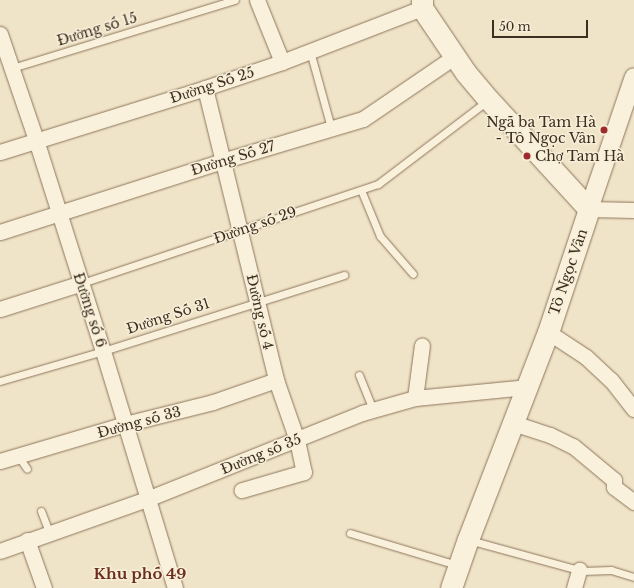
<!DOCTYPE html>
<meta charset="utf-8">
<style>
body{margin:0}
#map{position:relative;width:634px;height:588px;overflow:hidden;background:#f0e4c8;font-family:"Libre Baskerville",serif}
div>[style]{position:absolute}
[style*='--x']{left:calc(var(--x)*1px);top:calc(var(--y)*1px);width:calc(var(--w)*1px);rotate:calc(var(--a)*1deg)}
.roads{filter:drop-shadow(0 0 1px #8d765c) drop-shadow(0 0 1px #8d765c)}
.service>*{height:7px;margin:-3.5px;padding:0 3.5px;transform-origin:3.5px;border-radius:3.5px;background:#faf1dc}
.minor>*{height:15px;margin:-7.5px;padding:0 7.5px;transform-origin:7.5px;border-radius:7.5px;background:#faf1dc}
.tertiary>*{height:18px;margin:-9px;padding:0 9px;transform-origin:9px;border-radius:9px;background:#faf1dc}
.secondary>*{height:21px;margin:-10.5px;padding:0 10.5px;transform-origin:10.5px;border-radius:10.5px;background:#faf1dc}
.dots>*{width:11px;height:11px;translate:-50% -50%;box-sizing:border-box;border:2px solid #f7eed8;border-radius:50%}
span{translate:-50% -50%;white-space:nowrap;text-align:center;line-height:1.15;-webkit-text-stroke:3px #f7eed8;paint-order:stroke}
.street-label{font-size:14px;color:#3d2e20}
.poi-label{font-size:14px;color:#3d2e20}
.right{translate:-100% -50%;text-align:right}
.left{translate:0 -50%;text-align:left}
.neighbourhood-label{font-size:15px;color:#6b2e1e;font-weight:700}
.scale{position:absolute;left:492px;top:20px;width:96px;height:18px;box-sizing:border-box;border:2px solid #3d2e20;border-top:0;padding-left:5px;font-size:12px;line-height:14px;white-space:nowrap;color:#3d2e20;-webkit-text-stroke:3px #f7eed8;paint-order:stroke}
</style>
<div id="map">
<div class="roads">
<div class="service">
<div style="--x:310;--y:51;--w:80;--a:74.7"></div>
<div style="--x:12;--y:68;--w:233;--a:-17"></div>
<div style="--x:361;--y:190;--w:50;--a:67.6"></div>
<div style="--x:380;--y:236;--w:50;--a:49"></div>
<div style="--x:82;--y:283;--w:312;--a:-18.5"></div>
<div style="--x:378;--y:184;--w:137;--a:-37.3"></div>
<div style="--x:359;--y:375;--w:38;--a:68"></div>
<div style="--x:0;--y:381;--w:107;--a:-16.2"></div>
<div style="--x:103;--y:351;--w:253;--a:-17.5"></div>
<div style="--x:19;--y:457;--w:14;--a:56"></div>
<div style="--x:41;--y:511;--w:22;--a:69"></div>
<div style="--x:350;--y:533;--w:112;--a:16.7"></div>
<div style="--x:469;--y:540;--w:117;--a:15.3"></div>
<div style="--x:582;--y:571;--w:29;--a:-2"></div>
<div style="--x:611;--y:570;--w:24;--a:17"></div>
</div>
<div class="minor">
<div style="--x:257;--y:0;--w:67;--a:68"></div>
<div style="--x:0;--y:34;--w:112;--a:71.2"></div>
<div style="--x:36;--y:140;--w:221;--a:72.4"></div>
<div style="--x:103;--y:351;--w:248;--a:73.1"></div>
<div style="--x:205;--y:88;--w:301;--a:76.3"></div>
<div style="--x:276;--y:380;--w:64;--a:70.7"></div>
<div style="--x:297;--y:440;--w:33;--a:78"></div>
<div style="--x:304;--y:472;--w:65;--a:163.8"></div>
<div style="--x:0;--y:152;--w:215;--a:-17.3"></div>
<div style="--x:205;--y:88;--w:81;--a:-18.7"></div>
<div style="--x:282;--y:62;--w:150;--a:-21.1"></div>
<div style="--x:589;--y:209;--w:45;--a:1.3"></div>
<div style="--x:0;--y:232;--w:233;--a:-17.7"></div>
<div style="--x:222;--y:161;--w:147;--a:-16.6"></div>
<div style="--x:363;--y:119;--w:110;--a:-34.3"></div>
<div style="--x:0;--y:309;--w:86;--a:-17.6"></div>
<div style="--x:548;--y:332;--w:45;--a:33.3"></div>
<div style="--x:586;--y:357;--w:34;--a:43"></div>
<div style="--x:611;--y:380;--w:37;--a:52"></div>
<div style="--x:415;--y:398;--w:53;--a:-82.5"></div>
<div style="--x:513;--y:423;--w:39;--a:18"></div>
<div style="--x:550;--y:435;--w:25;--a:26"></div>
<div style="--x:573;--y:446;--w:53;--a:39.7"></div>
<div style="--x:614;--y:480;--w:7;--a:90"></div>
<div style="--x:614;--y:487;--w:25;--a:37"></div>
<div style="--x:0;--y:461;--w:130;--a:-16.5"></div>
<div style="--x:125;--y:424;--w:91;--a:-14"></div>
<div style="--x:213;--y:402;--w:67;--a:-19.2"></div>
<div style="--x:27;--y:540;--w:51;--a:70.5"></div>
<div style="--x:0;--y:551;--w:156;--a:-19.5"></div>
<div style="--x:147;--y:499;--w:232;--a:-21.8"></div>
<div style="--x:362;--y:413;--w:55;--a:-15.8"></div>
<div style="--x:415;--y:398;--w:114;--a:-5.6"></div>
<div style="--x:574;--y:588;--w:19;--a:-74"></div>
</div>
<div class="tertiary">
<div style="--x:589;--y:209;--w:139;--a:-71.2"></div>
</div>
<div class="secondary">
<div style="--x:422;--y:0;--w:8;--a:90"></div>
<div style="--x:422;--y:8;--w:78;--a:55.9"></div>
<div style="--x:466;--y:73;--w:35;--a:50"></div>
<div style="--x:489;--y:100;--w:148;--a:47.5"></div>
<div style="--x:589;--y:209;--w:130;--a:108.4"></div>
<div style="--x:548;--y:332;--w:222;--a:111.1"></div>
<div style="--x:468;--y:539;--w:52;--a:109.1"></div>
</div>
</div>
<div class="dots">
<div style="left:604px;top:130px;background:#9e2a2b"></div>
<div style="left:527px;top:156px;background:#9e2a2b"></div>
</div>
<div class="street-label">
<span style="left:97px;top:29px;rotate:-17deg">Đường số 15</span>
<span style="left:212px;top:85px;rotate:-18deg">Đường Số 25</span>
<span style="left:233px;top:158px;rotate:-17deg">Đường Số 27</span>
<span style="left:255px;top:225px;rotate:-19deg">Đường số 29</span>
<span style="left:568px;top:272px;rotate:-71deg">Tô Ngọc Vân</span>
<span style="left:90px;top:310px;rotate:72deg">Đường số 6</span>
<span style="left:260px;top:312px;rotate:77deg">Đường số 4</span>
<span style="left:168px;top:316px;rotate:-18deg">Đường Số 31</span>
<span style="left:139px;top:422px;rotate:-15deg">Đường số 33</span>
<span style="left:261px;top:454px;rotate:-22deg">Đường số 35</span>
</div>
<div class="poi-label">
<span class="right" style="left:596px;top:130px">Ngã ba Tam Hà<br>- Tô Ngọc Vân</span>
<span class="left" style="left:535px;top:156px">Chợ Tam Hà</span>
</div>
<div class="neighbourhood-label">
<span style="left:140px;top:574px">Khu phố 49</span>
</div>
<div class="scale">50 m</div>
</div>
